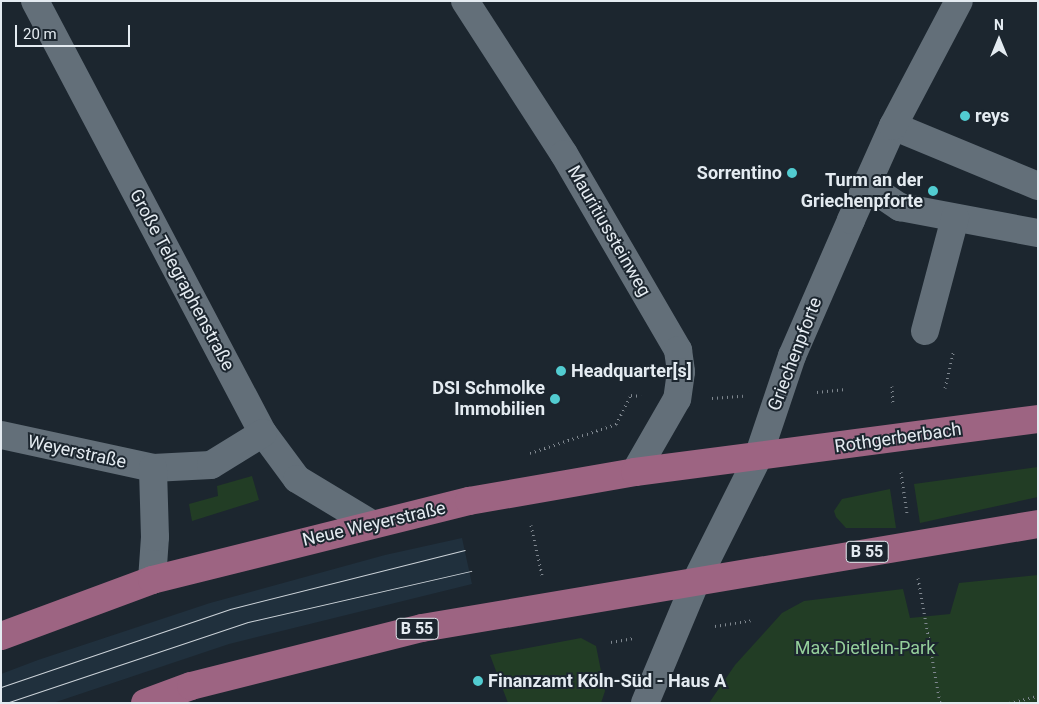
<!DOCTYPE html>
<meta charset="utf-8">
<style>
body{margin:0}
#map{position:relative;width:1039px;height:704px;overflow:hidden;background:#1c262f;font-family:Roboto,sans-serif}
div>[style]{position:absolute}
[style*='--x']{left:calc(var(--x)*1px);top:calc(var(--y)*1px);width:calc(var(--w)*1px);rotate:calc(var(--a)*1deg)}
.built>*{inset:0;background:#20303d}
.green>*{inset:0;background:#223d25}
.path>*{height:3px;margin-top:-1.5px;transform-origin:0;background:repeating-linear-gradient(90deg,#7f878f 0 1px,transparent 0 5px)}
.minor>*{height:28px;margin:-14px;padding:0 14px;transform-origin:14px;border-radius:14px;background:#636f79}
.major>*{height:28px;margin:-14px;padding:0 14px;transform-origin:14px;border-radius:14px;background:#9d6482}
.tram>*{height:1px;margin:-0.5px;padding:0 0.5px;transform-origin:0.5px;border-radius:0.5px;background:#ccd3d9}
.dots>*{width:14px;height:14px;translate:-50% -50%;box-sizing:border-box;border:2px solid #1c262f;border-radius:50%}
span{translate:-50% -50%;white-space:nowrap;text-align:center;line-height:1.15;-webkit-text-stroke:4px #1c262f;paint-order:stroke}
.shield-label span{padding:1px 4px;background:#1c262f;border:1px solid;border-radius:4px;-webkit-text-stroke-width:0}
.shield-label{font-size:16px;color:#e4ebf1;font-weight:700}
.poi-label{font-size:18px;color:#e4ebf1;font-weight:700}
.left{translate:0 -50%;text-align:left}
.right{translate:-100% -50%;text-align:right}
.street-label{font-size:18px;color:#e4ebf1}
.park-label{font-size:18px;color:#95cf9b}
.frame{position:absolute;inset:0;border:2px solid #e4ebf1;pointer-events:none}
.north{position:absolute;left:974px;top:15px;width:50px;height:50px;-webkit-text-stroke:4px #1c262f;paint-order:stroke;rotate:0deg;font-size:14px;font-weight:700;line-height:20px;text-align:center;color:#e4ebf1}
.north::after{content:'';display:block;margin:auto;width:18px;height:22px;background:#e4ebf1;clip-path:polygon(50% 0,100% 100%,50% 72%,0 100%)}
.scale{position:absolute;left:15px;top:25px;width:115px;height:22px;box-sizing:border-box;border:2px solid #e4ebf1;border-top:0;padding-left:6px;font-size:15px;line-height:18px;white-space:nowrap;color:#e4ebf1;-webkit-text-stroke:4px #1c262f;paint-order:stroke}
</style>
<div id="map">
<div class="built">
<div style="clip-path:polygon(462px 538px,472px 584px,229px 644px,53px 703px,1px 703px,1px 674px,38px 660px,210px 603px,385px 555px)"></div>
</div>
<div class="green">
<div style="clip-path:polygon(1038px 467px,1038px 497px,920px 523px,914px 484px)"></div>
<div style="clip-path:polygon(252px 476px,259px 500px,192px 521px,189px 504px,218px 496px,217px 486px)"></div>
<div style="clip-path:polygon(890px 489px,896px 528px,846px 528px,836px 517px,834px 511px,842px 499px)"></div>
<div style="clip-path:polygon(1038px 575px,1038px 703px,709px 703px,735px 665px,782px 613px,804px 601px,903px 589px,910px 618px,950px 614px,959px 583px)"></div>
<div style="clip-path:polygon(581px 638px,596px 646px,605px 691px,601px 703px,508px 703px,490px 655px)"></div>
</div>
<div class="path">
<div style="--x:892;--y:386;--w:17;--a:87"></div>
<div style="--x:945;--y:388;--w:39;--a:-77"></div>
<div style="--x:817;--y:392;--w:29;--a:-6"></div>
<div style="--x:712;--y:398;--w:31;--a:-4"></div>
<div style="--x:530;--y:453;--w:91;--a:-18.6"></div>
<div style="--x:616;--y:424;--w:33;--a:-63"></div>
<div style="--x:631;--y:395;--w:10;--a:6"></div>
<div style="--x:901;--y:472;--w:41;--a:81.7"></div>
<div style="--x:531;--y:525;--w:51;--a:77.6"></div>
<div style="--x:918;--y:578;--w:127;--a:80"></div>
<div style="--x:715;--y:626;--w:36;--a:-9"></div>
<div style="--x:611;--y:642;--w:23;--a:-10"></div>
<div style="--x:1009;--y:703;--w:30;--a:-14"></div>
</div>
<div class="minor">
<div style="--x:35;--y:1;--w:488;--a:62.2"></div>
<div style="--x:263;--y:433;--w:57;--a:53.5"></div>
<div style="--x:297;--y:479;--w:85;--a:31.1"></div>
<div style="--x:465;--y:1;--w:182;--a:57.1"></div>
<div style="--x:564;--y:154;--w:227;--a:59.8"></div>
<div style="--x:678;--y:350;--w:22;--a:82"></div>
<div style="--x:681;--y:372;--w:27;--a:98"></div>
<div style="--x:677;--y:399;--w:84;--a:119.9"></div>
<div style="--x:893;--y:126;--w:157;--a:22.5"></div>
<div style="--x:867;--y:185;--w:40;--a:34"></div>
<div style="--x:900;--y:207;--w:140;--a:10.7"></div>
<div style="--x:925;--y:331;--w:117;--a:-75.1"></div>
<div style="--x:1;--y:435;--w:156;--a:12.2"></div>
<div style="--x:153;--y:468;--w:58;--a:-3"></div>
<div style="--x:211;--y:465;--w:61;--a:-31.6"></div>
<div style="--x:152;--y:580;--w:43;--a:-86"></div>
<div style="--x:155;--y:537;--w:69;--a:-91.7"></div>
<div style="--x:645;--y:703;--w:132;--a:-67.3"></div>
<div style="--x:696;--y:581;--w:139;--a:-63.4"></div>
<div style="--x:758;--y:457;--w:107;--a:-71.4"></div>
<div style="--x:792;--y:356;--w:148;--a:-66.5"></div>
<div style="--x:851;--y:220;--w:103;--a:-65.9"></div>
<div style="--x:893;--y:126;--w:141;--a:-62.2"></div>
</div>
<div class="major">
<div style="--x:1;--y:636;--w:161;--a:-20.3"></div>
<div style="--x:152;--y:580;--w:327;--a:-14"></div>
<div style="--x:469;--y:501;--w:169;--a:-9.9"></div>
<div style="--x:635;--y:472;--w:406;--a:-7.5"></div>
<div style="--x:145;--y:703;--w:49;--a:-20.3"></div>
<div style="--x:191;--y:686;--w:238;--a:-14.1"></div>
<div style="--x:422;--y:628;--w:625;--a:-9.58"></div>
</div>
<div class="tram">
<div style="--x:1;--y:687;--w:242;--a:-18.8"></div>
<div style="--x:230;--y:609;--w:242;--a:-14.1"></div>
<div style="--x:6;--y:703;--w:255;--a:-18.5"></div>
<div style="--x:248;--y:622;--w:229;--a:-12.9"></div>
</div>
<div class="dots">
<div style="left:965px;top:116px;background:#52ccd1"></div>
<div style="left:792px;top:173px;background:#52ccd1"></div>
<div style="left:933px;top:191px;background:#52ccd1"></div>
<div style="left:561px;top:371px;background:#52ccd1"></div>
<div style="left:555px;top:399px;background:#52ccd1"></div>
<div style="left:478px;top:681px;background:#52ccd1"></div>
</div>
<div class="shield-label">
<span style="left:867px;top:552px">B 55</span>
<span style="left:417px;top:629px">B 55</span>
</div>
<div class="poi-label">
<span class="left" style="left:975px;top:116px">reys</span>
<span class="right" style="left:782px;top:173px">Sorrentino</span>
<span class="right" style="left:923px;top:191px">Turm an der<br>Griechenpforte</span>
<span class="left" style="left:571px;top:371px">Headquarter[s]</span>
<span class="right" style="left:545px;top:399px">DSI Schmolke<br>Immobilien</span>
<span class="left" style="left:488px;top:681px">Finanzamt Köln-Süd - Haus A</span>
</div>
<div class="street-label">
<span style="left:609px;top:231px;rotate:60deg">Mauritiussteinweg</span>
<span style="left:182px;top:280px;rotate:62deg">Große Telegraphenstraße</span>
<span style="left:795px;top:354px;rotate:-69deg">Griechenpforte</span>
<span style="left:898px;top:438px;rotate:-8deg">Rothgerberbach</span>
<span style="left:77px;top:452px;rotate:12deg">Weyerstraße</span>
<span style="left:374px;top:524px;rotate:-13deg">Neue Weyerstraße</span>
</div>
<div class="park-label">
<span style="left:865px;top:648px">Max-Dietlein-Park</span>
</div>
<div class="frame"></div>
<div class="north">N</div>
<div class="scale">20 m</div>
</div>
